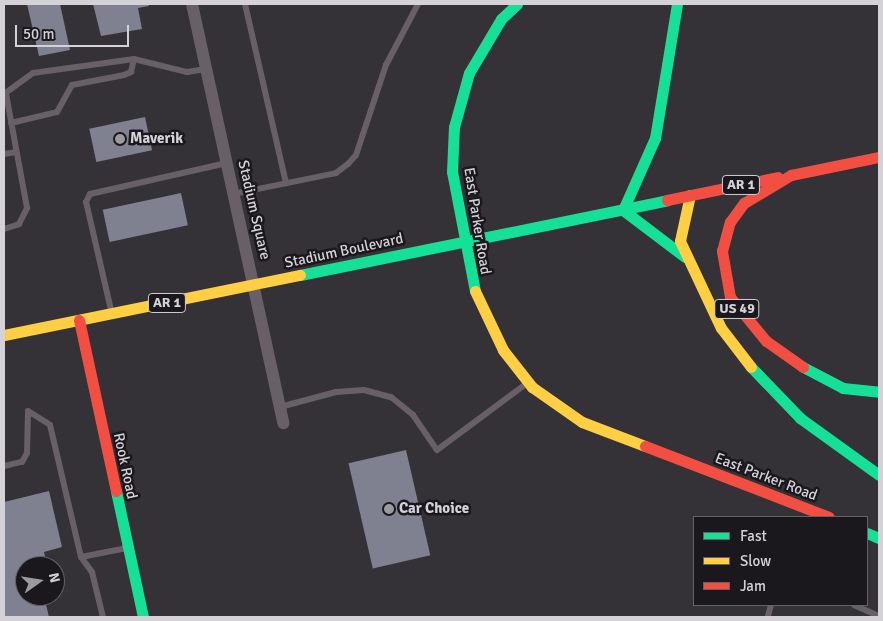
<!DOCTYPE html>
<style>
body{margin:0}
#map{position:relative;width:883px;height:621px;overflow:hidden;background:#343137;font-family:Signika,sans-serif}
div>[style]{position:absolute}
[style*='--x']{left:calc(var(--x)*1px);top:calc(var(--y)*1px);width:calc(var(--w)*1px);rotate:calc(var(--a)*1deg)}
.building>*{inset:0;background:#7f8090;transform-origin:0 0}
.lane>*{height:6px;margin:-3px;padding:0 3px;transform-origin:3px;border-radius:3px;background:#685f67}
.street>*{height:12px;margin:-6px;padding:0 6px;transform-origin:6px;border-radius:6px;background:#685f67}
.fast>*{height:11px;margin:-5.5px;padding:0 5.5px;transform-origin:5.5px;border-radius:5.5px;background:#16e098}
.slow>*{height:11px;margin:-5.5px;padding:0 5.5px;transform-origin:5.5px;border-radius:5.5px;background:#ffcf43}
.jam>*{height:11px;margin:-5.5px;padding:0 5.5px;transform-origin:5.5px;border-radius:5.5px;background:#f24e42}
.dots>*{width:14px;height:14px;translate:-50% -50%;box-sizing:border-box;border:2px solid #1a181d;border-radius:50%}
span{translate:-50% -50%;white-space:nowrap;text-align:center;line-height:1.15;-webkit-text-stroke:5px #1a181d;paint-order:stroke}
.shield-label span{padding:1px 4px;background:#1a181d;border:1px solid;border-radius:4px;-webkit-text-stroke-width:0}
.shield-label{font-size:14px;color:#d4d1d7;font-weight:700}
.poi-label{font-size:15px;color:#d4d1d7;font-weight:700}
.left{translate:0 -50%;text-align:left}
.street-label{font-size:15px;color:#d4d1d7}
.frame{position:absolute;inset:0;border:5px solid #d4d1d7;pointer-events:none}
.legend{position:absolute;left:693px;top:516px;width:175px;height:90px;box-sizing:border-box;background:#1a181d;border:1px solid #646267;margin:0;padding:6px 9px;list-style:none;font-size:15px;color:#d4d1d7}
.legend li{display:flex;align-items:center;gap:10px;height:25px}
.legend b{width:25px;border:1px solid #646267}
.north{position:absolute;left:15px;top:556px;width:50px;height:50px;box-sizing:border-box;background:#1a181d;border:1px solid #646267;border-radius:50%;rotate:77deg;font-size:14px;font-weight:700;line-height:20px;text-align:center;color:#d4d1d7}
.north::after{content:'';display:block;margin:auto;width:18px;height:22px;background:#9c999f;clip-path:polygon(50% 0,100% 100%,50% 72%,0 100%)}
.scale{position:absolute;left:15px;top:25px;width:114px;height:22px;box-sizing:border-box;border:2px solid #d4d1d7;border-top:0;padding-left:6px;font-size:15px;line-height:18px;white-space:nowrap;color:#d4d1d7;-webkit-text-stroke:4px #1a181d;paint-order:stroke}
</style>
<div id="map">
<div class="building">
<div style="clip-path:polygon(27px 4px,60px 4px,70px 50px,39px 56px)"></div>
<div style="clip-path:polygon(93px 4px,148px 4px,149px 6px,138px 8px,142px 29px,101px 36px)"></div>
<div style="left:145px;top:117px;width:34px;height:57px;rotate:78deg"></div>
<div style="left:181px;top:193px;width:33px;height:80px;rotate:78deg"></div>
<div style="left:406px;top:450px;width:108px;height:59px;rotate:77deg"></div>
<div style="clip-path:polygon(49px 491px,62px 547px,44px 552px,47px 566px,25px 566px,25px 596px,44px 596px,49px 617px,4px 617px,4px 502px)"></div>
</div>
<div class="lane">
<div style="--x:245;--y:4;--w:184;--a:77.1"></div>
<div style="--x:4;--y:94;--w:36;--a:-36"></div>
<div style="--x:33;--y:73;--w:102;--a:-7.9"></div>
<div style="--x:134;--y:59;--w:55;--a:13.8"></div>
<div style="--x:187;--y:72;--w:19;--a:-9"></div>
<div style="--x:11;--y:123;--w:47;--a:-13.4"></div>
<div style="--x:57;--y:112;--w:31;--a:-61"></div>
<div style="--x:72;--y:85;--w:53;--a:-10.9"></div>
<div style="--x:124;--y:75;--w:8;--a:-23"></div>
<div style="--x:131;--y:72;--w:13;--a:-77"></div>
<div style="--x:4;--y:154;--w:12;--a:-9"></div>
<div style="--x:233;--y:194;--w:105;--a:-11.5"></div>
<div style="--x:336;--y:173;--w:15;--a:-37"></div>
<div style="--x:348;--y:164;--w:12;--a:-48"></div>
<div style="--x:356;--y:155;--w:95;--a:-71.6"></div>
<div style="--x:386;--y:65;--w:69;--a:-62.3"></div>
<div style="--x:4;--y:229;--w:16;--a:-18"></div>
<div style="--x:19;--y:224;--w:18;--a:-63"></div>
<div style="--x:27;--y:208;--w:116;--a:-100.4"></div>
<div style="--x:111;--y:310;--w:111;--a:-103"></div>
<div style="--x:86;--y:202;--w:9;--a:-63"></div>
<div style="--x:90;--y:194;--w:139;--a:-12.8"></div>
<div style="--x:280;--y:407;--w:58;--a:-15"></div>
<div style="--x:336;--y:392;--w:28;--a:-4"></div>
<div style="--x:364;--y:390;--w:28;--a:15"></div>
<div style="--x:391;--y:397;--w:28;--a:39"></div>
<div style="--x:413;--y:415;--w:42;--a:55.6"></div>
<div style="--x:437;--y:450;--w:111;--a:-36.6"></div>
<div style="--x:28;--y:411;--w:26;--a:32"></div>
<div style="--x:50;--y:425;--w:136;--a:76.8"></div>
<div style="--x:81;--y:557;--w:47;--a:-11.1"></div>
<div style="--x:4;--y:466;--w:18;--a:-13"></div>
<div style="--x:22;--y:462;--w:10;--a:-61"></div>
<div style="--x:27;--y:453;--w:42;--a:-88.6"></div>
<div style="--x:81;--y:557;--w:19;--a:54"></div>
<div style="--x:92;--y:572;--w:46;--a:76.3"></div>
<div style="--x:854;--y:605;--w:27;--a:24"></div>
<div style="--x:768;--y:616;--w:11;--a:-75"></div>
</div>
<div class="street">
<div style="--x:192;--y:4;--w:429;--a:77.7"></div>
</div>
<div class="fast">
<div style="--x:677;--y:4;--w:136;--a:99.3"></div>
<div style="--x:655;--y:138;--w:79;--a:114"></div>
<div style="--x:623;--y:210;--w:78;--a:37.2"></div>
<div style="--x:300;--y:275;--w:375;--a:-11.5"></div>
<div style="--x:475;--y:291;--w:121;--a:-100.9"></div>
<div style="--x:452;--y:172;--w:45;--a:-87.5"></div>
<div style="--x:454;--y:127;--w:56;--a:-74.5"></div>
<div style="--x:469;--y:73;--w:63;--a:-59.3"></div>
<div style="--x:501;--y:19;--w:22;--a:-43"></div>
<div style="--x:751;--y:367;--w:71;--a:46.1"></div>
<div style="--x:800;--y:418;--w:97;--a:35.8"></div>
<div style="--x:803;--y:367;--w:45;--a:27.7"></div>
<div style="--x:843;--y:388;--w:36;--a:6"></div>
<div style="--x:116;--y:491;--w:129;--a:77.9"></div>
<div style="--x:867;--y:533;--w:13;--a:23"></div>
</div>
<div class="slow">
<div style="--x:690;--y:195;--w:47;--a:102.3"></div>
<div style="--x:680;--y:241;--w:96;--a:64.8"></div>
<div style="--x:721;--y:328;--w:49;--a:52.4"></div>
<div style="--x:475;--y:291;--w:65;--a:64.6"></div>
<div style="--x:503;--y:350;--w:47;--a:51.9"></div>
<div style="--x:532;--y:387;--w:61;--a:35"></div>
<div style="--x:582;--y:422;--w:67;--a:20.9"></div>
<div style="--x:4;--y:335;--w:302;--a:-11.5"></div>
</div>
<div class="jam">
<div style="--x:667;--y:200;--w:113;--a:-11.7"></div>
<div style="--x:79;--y:320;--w:175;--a:77.8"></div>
<div style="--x:803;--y:367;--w:45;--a:-144.9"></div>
<div style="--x:766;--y:341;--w:57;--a:-129.3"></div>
<div style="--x:730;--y:297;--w:47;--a:-99.9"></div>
<div style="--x:722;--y:251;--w:30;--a:-75"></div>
<div style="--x:730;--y:222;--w:24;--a:-54"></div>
<div style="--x:744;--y:203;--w:55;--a:-30.8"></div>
<div style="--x:791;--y:175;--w:90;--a:-11.6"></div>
<div style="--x:645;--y:446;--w:197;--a:21.1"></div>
</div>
<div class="dots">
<div style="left:120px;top:139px;background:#9c999f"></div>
<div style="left:389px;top:509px;background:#9c999f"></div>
</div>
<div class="shield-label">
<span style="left:741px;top:185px">AR 1</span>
<span style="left:167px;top:303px">AR 1</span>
<span style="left:737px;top:309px">US 49</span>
</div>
<div class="poi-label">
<span class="left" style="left:130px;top:139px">Maverik</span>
<span class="left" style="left:399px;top:509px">Car Choice</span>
</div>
<div class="street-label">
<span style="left:254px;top:210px;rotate:77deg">Stadium Square</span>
<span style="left:477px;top:221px;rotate:81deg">East Parker Road</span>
<span style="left:344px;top:251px;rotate:-12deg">Stadium Boulevard</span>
<span style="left:125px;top:466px;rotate:78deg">Rook Road</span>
<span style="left:766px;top:477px;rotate:21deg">East Parker Road</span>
</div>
<div class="frame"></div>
<ul class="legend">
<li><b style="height:6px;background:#16e098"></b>Fast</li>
<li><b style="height:6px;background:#ffcf43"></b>Slow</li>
<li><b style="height:6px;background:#f24e42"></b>Jam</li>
</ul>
<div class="north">N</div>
<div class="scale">50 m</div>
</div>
